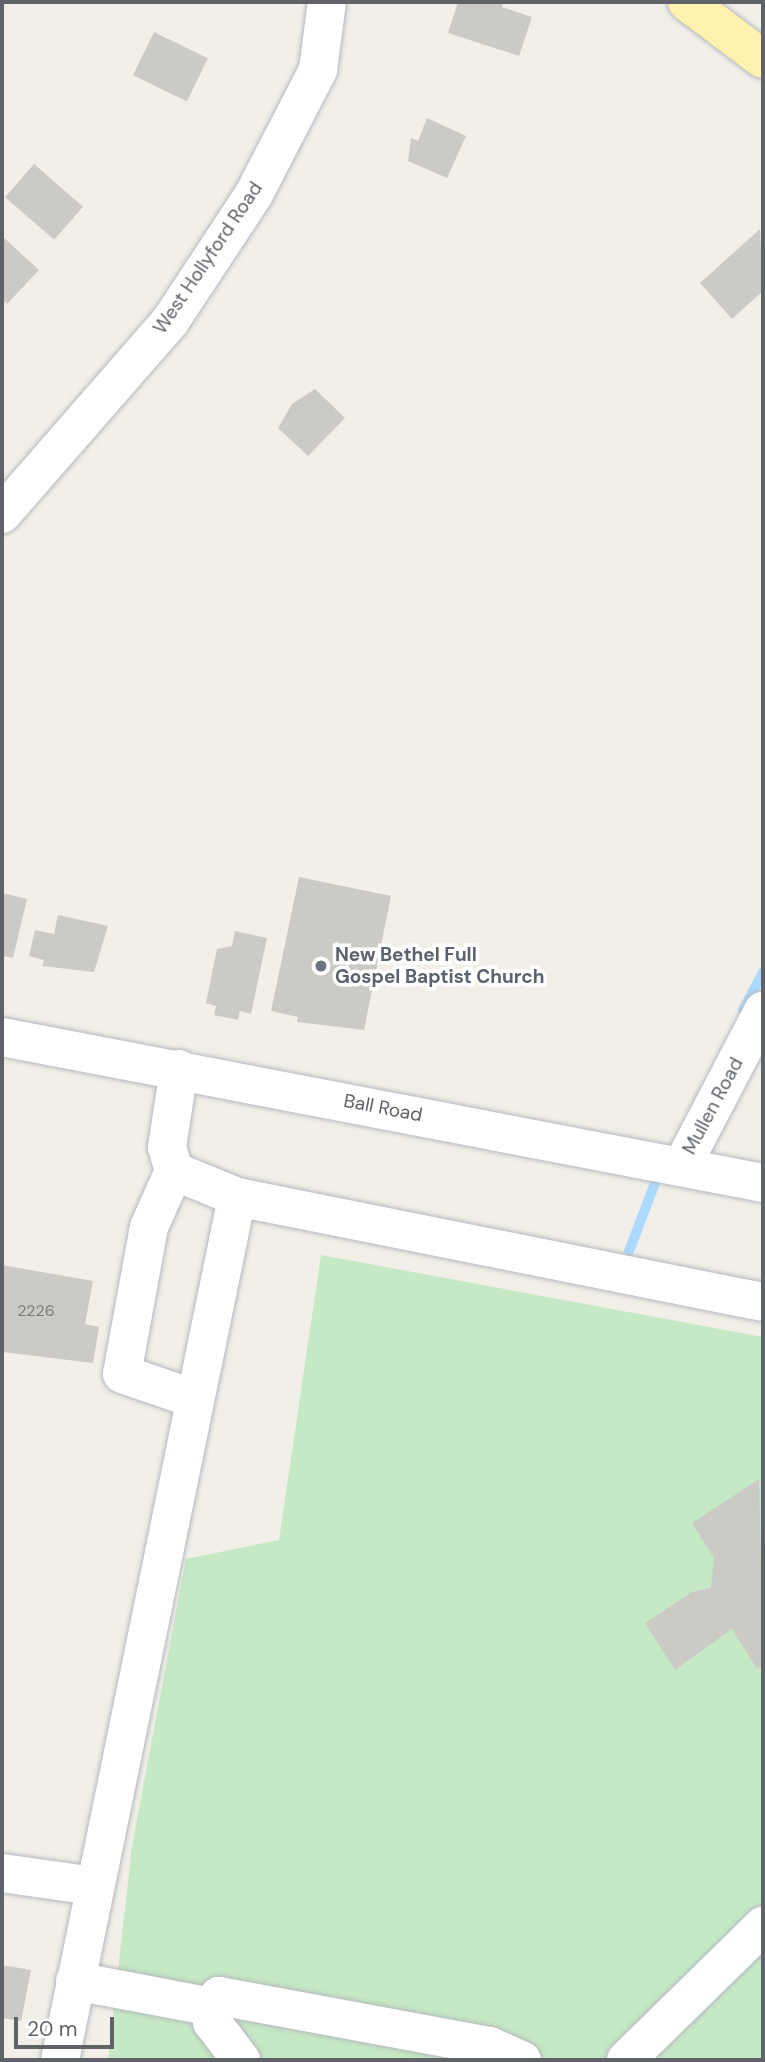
<!DOCTYPE html>
<style>
body{margin:0}
#map{position:relative;width:765px;height:2062px;overflow:hidden;background:#f1efe8;font-family:"DM Sans",sans-serif}
div>[style]{position:absolute}
[style*='--x']{left:calc(var(--x)*1px);top:calc(var(--y)*1px);width:calc(var(--w)*1px);rotate:calc(var(--a)*1deg)}
.green>*{inset:0;background:#c5e8c5}
.stream>*{height:10px;margin:-5px;padding:0 5px;transform-origin:5px;border-radius:5px;background:#aadaff}
.building>*{inset:0;background:#cccac5;transform-origin:0 0}
.roads{filter:drop-shadow(0 0 2px #b5b8bc) drop-shadow(0 0 2px #b5b8bc)}
.minor>*{height:38px;margin:-19px;padding:0 19px;transform-origin:19px;border-radius:19px;background:#fff}
.major>*{height:38px;margin:-19px;padding:0 19px;transform-origin:19px;border-radius:19px;background:#fff2af}
.dots>*{width:19px;height:19px;translate:-50% -50%;box-sizing:border-box;border:4px solid #fff;border-radius:50%}
span{translate:-50% -50%;white-space:nowrap;text-align:center;line-height:1.15;-webkit-text-stroke:7px #fff;paint-order:stroke}
.number-label{font-size:16px;color:#7a7d7f}
.number-label span{-webkit-text-stroke-width:0}
.street-label{font-size:19px;color:#5f6368}
.worship-label{font-size:19px;color:#5b616d;font-weight:700}
.left{translate:0 -50%;text-align:left}
.frame{position:absolute;inset:0;border:4px solid #5f6368;pointer-events:none}
.scale{position:absolute;left:14px;top:2017px;width:100px;height:32px;box-sizing:border-box;border:4px solid #5f6368;border-top:0;padding-left:9px;font-size:21px;line-height:24px;white-space:nowrap;color:#5f6368;-webkit-text-stroke:5px #fff;paint-order:stroke}
</style>
<div id="map">
<div class="green">
<div style="clip-path:polygon(321px 1255px,763px 1337px,763px 2060px,108px 2060px,132px 1846px,186px 1559px,279px 1540px)"></div>
</div>
<div class="stream">
<div style="--x:743;--y:1010;--w:43;--a:-62.2"></div>
<div style="--x:629;--y:1251;--w:84;--a:-69"></div>
</div>
<div class="building">
<div style="clip-path:polygon(458px 2px,503px 2px,502px 7px,532px 17px,519px 56px,448px 33px)"></div>
<div style="left:154px;top:32px;width:60px;height:48px;rotate:26deg"></div>
<div style="clip-path:polygon(427px 118px,466px 136px,447px 178px,408px 161px,411px 138px,418px 141px)"></div>
<div style="left:34px;top:164px;width:65px;height:44px;rotate:41deg"></div>
<div style="clip-path:polygon(760px 229px,763px 291px,732px 319px,700px 283px)"></div>
<div style="clip-path:polygon(2px 236px,39px 270px,7px 304px,2px 299px)"></div>
<div style="clip-path:polygon(315px 389px,345px 418px,308px 456px,278px 428px,292px 404px)"></div>
<div style="clip-path:polygon(299px 877px,391px 896px,364px 1030px,297px 1022px,298px 1017px,271px 1011px)"></div>
<div style="clip-path:polygon(2px 893px,27px 899px,13px 958px,2px 956px)"></div>
<div style="clip-path:polygon(58px 915px,108px 926px,94px 972px,42px 966px,44px 960px,29px 956px,35px 930px,54px 934px)"></div>
<div style="clip-path:polygon(235px 931px,267px 938px,251px 1014px,240px 1011px,238px 1020px,214px 1015px,216px 1006px,206px 1003px,217px 949px,232px 946px)"></div>
<div style="clip-path:polygon(2px 1265px,93px 1281px,85px 1324px,99px 1327px,93px 1363px,2px 1352px)"></div>
<div style="clip-path:polygon(759px 1479px,763px 1666px,757px 1669px,732px 1629px,675px 1670px,645px 1623px,692px 1592px,711px 1588px,714px 1558px,692px 1523px)"></div>
<div style="clip-path:polygon(2px 1965px,31px 1970px,21px 2021px,2px 2018px)"></div>
</div>
<div class="roads">
<div class="minor">
<div style="--x:2;--y:514;--w:257;--a:-48.9"></div>
<div style="--x:171;--y:320;--w:151;--a:-56.6"></div>
<div style="--x:254;--y:194;--w:140;--a:-62.7"></div>
<div style="--x:318;--y:70;--w:69;--a:-82.5"></div>
<div style="--x:2;--y:1037;--w:775;--a:10.86"></div>
<div style="--x:179;--y:1069;--w:79;--a:98.7"></div>
<div style="--x:167;--y:1147;--w:25;--a:74"></div>
<div style="--x:174;--y:1171;--w:68;--a:22.4"></div>
<div style="--x:237;--y:1197;--w:536;--a:11.29"></div>
<div style="--x:683;--y:1164;--w:173;--a:-62.4"></div>
<div style="--x:174;--y:1171;--w:61;--a:114.1"></div>
<div style="--x:149;--y:1227;--w:149;--a:100.4"></div>
<div style="--x:122;--y:1374;--w:77;--a:18.9"></div>
<div style="--x:2;--y:1873;--w:92;--a:8.1"></div>
<div style="--x:75;--y:1981;--w:139;--a:10.7"></div>
<div style="--x:60;--y:2060;--w:881;--a:-78.41"></div>
<div style="--x:241;--y:2060;--w:48;--a:-127.3"></div>
<div style="--x:212;--y:2022;--w:27;--a:-75"></div>
<div style="--x:219;--y:1996;--w:276;--a:10.5"></div>
<div style="--x:490;--y:2046;--w:35;--a:24"></div>
<div style="--x:626;--y:2060;--w:192;--a:-44.4"></div>
</div>
<div class="major">
<div style="--x:687;--y:2;--w:95;--a:36.9"></div>
</div>
</div>
<div class="dots">
<div style="left:321px;top:966px;background:#6b7280"></div>
</div>
<div class="number-label">
<span style="left:36px;top:1311px">2226</span>
</div>
<div class="street-label">
<span style="left:208px;top:258px;rotate:-56deg">West Hollyford Road</span>
<span style="left:713px;top:1106px;rotate:-62deg">Mullen Road</span>
<span style="left:383px;top:1108px;rotate:11deg">Ball Road</span>
</div>
<div class="worship-label">
<span class="left" style="left:335px;top:966px">New Bethel Full<br>Gospel Baptist Church</span>
</div>
<div class="frame"></div>
<div class="scale">20 m</div>
</div>
